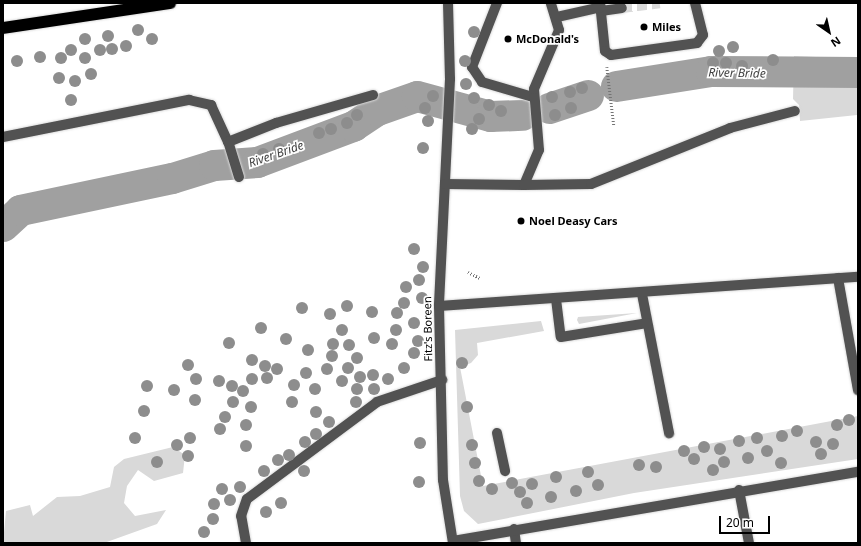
<!DOCTYPE html>
<style>
body{margin:0}
#map{position:relative;width:861px;height:546px;overflow:hidden;background:#fff;font-family:"Noto Sans",sans-serif}
div>[style]{position:absolute}
[style*='--x']{left:calc(var(--x)*1px);top:calc(var(--y)*1px);width:calc(var(--w)*1px);rotate:calc(var(--a)*1deg)}
.green>*{inset:0;background:#d9d9d9}
.river>*{height:31px;margin:-15.5px;padding:0 15.5px;transform-origin:15.5px;border-radius:15.5px;background:#a0a0a0}
.minor-tunnel>*{height:10px;margin-top:-5px;transform-origin:0;background:repeating-linear-gradient(90deg,#d9d9d9 0 10px,transparent 0 15px)}
.path>*{height:2.5px;margin-top:-1.25px;transform-origin:0;background:repeating-linear-gradient(90deg,#747474 0 1px,transparent 0 3px)}
.roads{filter:drop-shadow(0 0 1px #dbdbdb) drop-shadow(0 0 1px #dbdbdb)}
.minor>*{height:10px;margin:-5px;padding:0 5px;transform-origin:5px;border-radius:5px;background:#525252}
.highway>*{height:12px;margin:-6px;padding:0 6px;transform-origin:6px;border-radius:6px;background:#000}
.trees>*{width:12px;height:12px;margin:-6px;border-radius:50%;background:#8d8d8d}
.dots>*{width:11px;height:11px;translate:-50% -50%;box-sizing:border-box;border:2px solid #fff;border-radius:50%}
span{translate:-50% -50%;white-space:nowrap;text-align:center;line-height:1.15;-webkit-text-stroke:3.5px #fff;paint-order:stroke}
.poi-label{font-size:11px;color:#000;font-weight:700}
.left{translate:0 -50%;text-align:left}
.street-label{font-size:11px;color:#000}
.water-label{font-size:12px;color:#414141;font-style:italic}
.frame{position:absolute;inset:0;border:4px solid #000;pointer-events:none}
.north{position:absolute;left:809px;top:12px;width:40px;height:40px;-webkit-text-stroke:3px #fff;paint-order:stroke;rotate:146deg;font-size:11px;font-weight:700;line-height:16px;text-align:center;color:#000}
.north::after{content:'';display:block;margin:auto;width:14px;height:18px;background:#000;clip-path:polygon(50% 0,100% 100%,50% 72%,0 100%)}
.scale{position:absolute;left:719px;top:516px;width:51px;height:18px;box-sizing:border-box;border:2px solid #000;border-top:0;padding-left:5px;font-size:12px;line-height:14px;white-space:nowrap;color:#000;-webkit-text-stroke:3px #fff;paint-order:stroke}
</style>
<div id="map">
<div class="green">
<div style="clip-path:polygon(794px 56px,858px 59px,858px 125px,857px 115px,800px 121px,799px 105px,793px 99px)"></div>
<div style="clip-path:polygon(637px 313px,579px 324px,577px 320px,578px 317px)"></div>
<div style="clip-path:polygon(541px 321px,544px 331px,477px 343px,478px 355px,471px 363px,460px 367px,483px 486px,858px 416px,858px 459px,634px 493px,478px 524px,464px 511px,460px 496px,455px 330px)"></div>
<div style="clip-path:polygon(173px 447px,185px 455px,183px 473px,154px 481px,138px 470px,127px 486px,124px 503px,135px 516px,166px 510px,157px 524px,104px 543px,3px 543px,6px 511px,30px 505px,33px 516px,57px 497px,80px 496px,110px 487px,114px 467px,124px 459px)"></div>
</div>
<div class="river">
<div style="--x:616;--y:86;--w:96;--a:-9"></div>
<div style="--x:711;--y:71;--w:147;--a:0.4"></div>
<div style="--x:549;--y:108;--w:41;--a:-18.4"></div>
<div style="--x:3;--y:226;--w:23;--a:-43"></div>
<div style="--x:20;--y:210;--w:155;--a:-11.9"></div>
<div style="--x:172;--y:178;--w:44;--a:-17.2"></div>
<div style="--x:214;--y:165;--w:43;--a:-4"></div>
<div style="--x:257;--y:162;--w:103;--a:-20.6"></div>
<div style="--x:353;--y:126;--w:29;--a:-34"></div>
<div style="--x:377;--y:110;--w:42;--a:-19.3"></div>
<div style="--x:417;--y:96;--w:76;--a:15.3"></div>
<div style="--x:490;--y:116;--w:32;--a:-2"></div>
</div>
<div class="minor-tunnel">
<div style="--x:622;--y:8;--w:38;--a:-7"></div>
</div>
<div class="path">
<div style="--x:607;--y:67;--w:59;--a:83.2"></div>
<div style="--x:468;--y:272;--w:13;--a:27"></div>
</div>
<div class="roads">
<div class="minor">
<div style="--x:448;--y:3;--w:76;--a:88.5"></div>
<div style="--x:450;--y:79;--w:227;--a:92.8"></div>
<div style="--x:439;--y:306;--w:174;--a:88.7"></div>
<div style="--x:443;--y:480;--w:64;--a:81"></div>
<div style="--x:497;--y:3;--w:69;--a:111.3"></div>
<div style="--x:472;--y:67;--w:18;--a:56"></div>
<div style="--x:482;--y:82;--w:53;--a:16.4"></div>
<div style="--x:600;--y:3;--w:48;--a:84.1"></div>
<div style="--x:605;--y:51;--w:7;--a:34"></div>
<div style="--x:611;--y:55;--w:87;--a:-7.9"></div>
<div style="--x:697;--y:43;--w:10;--a:-53"></div>
<div style="--x:703;--y:35;--w:33;--a:-104"></div>
<div style="--x:601;--y:11;--w:21;--a:-8"></div>
<div style="--x:557;--y:17;--w:45;--a:-12.8"></div>
<div style="--x:3;--y:137;--w:190;--a:-11.3"></div>
<div style="--x:189;--y:100;--w:23;--a:13"></div>
<div style="--x:211;--y:105;--w:41;--a:65.3"></div>
<div style="--x:239;--y:177;--w:37;--a:-107"></div>
<div style="--x:228;--y:142;--w:52;--a:-21.6"></div>
<div style="--x:276;--y:123;--w:101;--a:-16.1"></div>
<div style="--x:445;--y:184;--w:79;--a:0.7"></div>
<div style="--x:524;--y:185;--w:38;--a:-67"></div>
<div style="--x:539;--y:150;--w:61;--a:-94.7"></div>
<div style="--x:534;--y:89;--w:64;--a:-67"></div>
<div style="--x:559;--y:30;--w:28;--a:-107"></div>
<div style="--x:524;--y:185;--w:67;--a:-0.9"></div>
<div style="--x:591;--y:184;--w:150;--a:-21.9"></div>
<div style="--x:730;--y:128;--w:67;--a:-14.7"></div>
<div style="--x:838;--y:278;--w:114;--a:79.9"></div>
<div style="--x:642;--y:294;--w:142;--a:79"></div>
<div style="--x:556;--y:299;--w:38;--a:83"></div>
<div style="--x:561;--y:337;--w:87;--a:-9.2"></div>
<div style="--x:439;--y:306;--w:420;--a:-4"></div>
<div style="--x:497;--y:433;--w:39;--a:78"></div>
<div style="--x:739;--y:490;--w:54;--a:79.3"></div>
<div style="--x:514;--y:529;--w:14;--a:82"></div>
<div style="--x:453;--y:541;--w:411;--a:-9.7"></div>
<div style="--x:246;--y:543;--w:27;--a:-100"></div>
<div style="--x:241;--y:516;--w:18;--a:-71"></div>
<div style="--x:247;--y:499;--w:162;--a:-36.7"></div>
<div style="--x:377;--y:402;--w:69;--a:-18.7"></div>
</div>
<div class="highway">
<div style="--x:3;--y:28;--w:169;--a:-8.5"></div>
</div>
</div>
<div class="trees">
<div style="left:138px;top:30px"></div>
<div style="left:474px;top:32px"></div>
<div style="left:108px;top:36px"></div>
<div style="left:85px;top:39px"></div>
<div style="left:152px;top:39px"></div>
<div style="left:126px;top:46px"></div>
<div style="left:733px;top:47px"></div>
<div style="left:112px;top:49px"></div>
<div style="left:71px;top:50px"></div>
<div style="left:100px;top:50px"></div>
<div style="left:719px;top:51px"></div>
<div style="left:40px;top:57px"></div>
<div style="left:61px;top:58px"></div>
<div style="left:85px;top:58px"></div>
<div style="left:773px;top:60px"></div>
<div style="left:17px;top:61px"></div>
<div style="left:465px;top:61px"></div>
<div style="left:713px;top:63px"></div>
<div style="left:726px;top:63px"></div>
<div style="left:742px;top:66px"></div>
<div style="left:91px;top:74px"></div>
<div style="left:59px;top:78px"></div>
<div style="left:75px;top:81px"></div>
<div style="left:466px;top:84px"></div>
<div style="left:582px;top:88px"></div>
<div style="left:570px;top:92px"></div>
<div style="left:433px;top:96px"></div>
<div style="left:552px;top:97px"></div>
<div style="left:474px;top:98px"></div>
<div style="left:71px;top:100px"></div>
<div style="left:489px;top:105px"></div>
<div style="left:425px;top:108px"></div>
<div style="left:571px;top:108px"></div>
<div style="left:501px;top:111px"></div>
<div style="left:357px;top:115px"></div>
<div style="left:555px;top:115px"></div>
<div style="left:479px;top:119px"></div>
<div style="left:428px;top:121px"></div>
<div style="left:347px;top:123px"></div>
<div style="left:331px;top:129px"></div>
<div style="left:472px;top:129px"></div>
<div style="left:319px;top:133px"></div>
<div style="left:423px;top:148px"></div>
<div style="left:279px;top:149px"></div>
<div style="left:263px;top:154px"></div>
<div style="left:414px;top:249px"></div>
<div style="left:423px;top:267px"></div>
<div style="left:419px;top:280px"></div>
<div style="left:406px;top:287px"></div>
<div style="left:422px;top:298px"></div>
<div style="left:404px;top:303px"></div>
<div style="left:347px;top:306px"></div>
<div style="left:302px;top:308px"></div>
<div style="left:372px;top:312px"></div>
<div style="left:397px;top:313px"></div>
<div style="left:330px;top:314px"></div>
<div style="left:414px;top:323px"></div>
<div style="left:261px;top:328px"></div>
<div style="left:342px;top:330px"></div>
<div style="left:396px;top:330px"></div>
<div style="left:374px;top:338px"></div>
<div style="left:286px;top:339px"></div>
<div style="left:418px;top:341px"></div>
<div style="left:229px;top:343px"></div>
<div style="left:333px;top:344px"></div>
<div style="left:392px;top:344px"></div>
<div style="left:349px;top:345px"></div>
<div style="left:308px;top:350px"></div>
<div style="left:414px;top:353px"></div>
<div style="left:332px;top:356px"></div>
<div style="left:357px;top:358px"></div>
<div style="left:252px;top:360px"></div>
<div style="left:462px;top:363px"></div>
<div style="left:188px;top:365px"></div>
<div style="left:265px;top:366px"></div>
<div style="left:348px;top:368px"></div>
<div style="left:404px;top:368px"></div>
<div style="left:277px;top:369px"></div>
<div style="left:327px;top:369px"></div>
<div style="left:306px;top:373px"></div>
<div style="left:373px;top:375px"></div>
<div style="left:360px;top:377px"></div>
<div style="left:267px;top:378px"></div>
<div style="left:196px;top:379px"></div>
<div style="left:252px;top:379px"></div>
<div style="left:388px;top:379px"></div>
<div style="left:219px;top:381px"></div>
<div style="left:342px;top:381px"></div>
<div style="left:294px;top:385px"></div>
<div style="left:147px;top:386px"></div>
<div style="left:232px;top:386px"></div>
<div style="left:315px;top:389px"></div>
<div style="left:357px;top:389px"></div>
<div style="left:374px;top:389px"></div>
<div style="left:174px;top:390px"></div>
<div style="left:243px;top:391px"></div>
<div style="left:195px;top:400px"></div>
<div style="left:233px;top:402px"></div>
<div style="left:292px;top:402px"></div>
<div style="left:356px;top:402px"></div>
<div style="left:251px;top:407px"></div>
<div style="left:467px;top:407px"></div>
<div style="left:144px;top:411px"></div>
<div style="left:316px;top:412px"></div>
<div style="left:225px;top:417px"></div>
<div style="left:849px;top:420px"></div>
<div style="left:329px;top:422px"></div>
<div style="left:246px;top:425px"></div>
<div style="left:837px;top:425px"></div>
<div style="left:220px;top:429px"></div>
<div style="left:797px;top:431px"></div>
<div style="left:316px;top:434px"></div>
<div style="left:782px;top:436px"></div>
<div style="left:135px;top:438px"></div>
<div style="left:190px;top:438px"></div>
<div style="left:757px;top:438px"></div>
<div style="left:739px;top:441px"></div>
<div style="left:305px;top:442px"></div>
<div style="left:816px;top:442px"></div>
<div style="left:420px;top:443px"></div>
<div style="left:833px;top:444px"></div>
<div style="left:177px;top:445px"></div>
<div style="left:472px;top:445px"></div>
<div style="left:246px;top:446px"></div>
<div style="left:704px;top:447px"></div>
<div style="left:720px;top:449px"></div>
<div style="left:684px;top:451px"></div>
<div style="left:767px;top:451px"></div>
<div style="left:821px;top:454px"></div>
<div style="left:289px;top:455px"></div>
<div style="left:188px;top:456px"></div>
<div style="left:748px;top:458px"></div>
<div style="left:694px;top:459px"></div>
<div style="left:278px;top:460px"></div>
<div style="left:157px;top:462px"></div>
<div style="left:724px;top:462px"></div>
<div style="left:475px;top:463px"></div>
<div style="left:781px;top:463px"></div>
<div style="left:639px;top:465px"></div>
<div style="left:656px;top:467px"></div>
<div style="left:713px;top:470px"></div>
<div style="left:264px;top:471px"></div>
<div style="left:304px;top:471px"></div>
<div style="left:588px;top:472px"></div>
<div style="left:556px;top:477px"></div>
<div style="left:479px;top:481px"></div>
<div style="left:419px;top:482px"></div>
<div style="left:512px;top:483px"></div>
<div style="left:532px;top:484px"></div>
<div style="left:598px;top:485px"></div>
<div style="left:240px;top:487px"></div>
<div style="left:222px;top:489px"></div>
<div style="left:492px;top:489px"></div>
<div style="left:576px;top:491px"></div>
<div style="left:520px;top:492px"></div>
<div style="left:551px;top:497px"></div>
<div style="left:230px;top:500px"></div>
<div style="left:281px;top:503px"></div>
<div style="left:527px;top:503px"></div>
<div style="left:214px;top:504px"></div>
<div style="left:266px;top:512px"></div>
<div style="left:213px;top:519px"></div>
<div style="left:204px;top:532px"></div>
</div>
<div class="dots">
<div style="left:644px;top:27px;background:#000"></div>
<div style="left:508px;top:39px;background:#000"></div>
<div style="left:521px;top:221px;background:#000"></div>
</div>
<div class="poi-label">
<span class="left" style="left:652px;top:27px">Miles</span>
<span class="left" style="left:516px;top:39px">McDonald's</span>
<span class="left" style="left:529px;top:221px">Noel Deasy Cars</span>
</div>
<div class="street-label">
<span style="left:428px;top:329px;rotate:-91deg">Fitz's Boreen</span>
</div>
<div class="water-label">
<span style="left:737px;top:73px;rotate:1deg">River Bride</span>
<span style="left:276px;top:154px;rotate:-19deg">River Bride</span>
</div>
<div class="frame"></div>
<div class="north">N</div>
<div class="scale">20 m</div>
</div>
